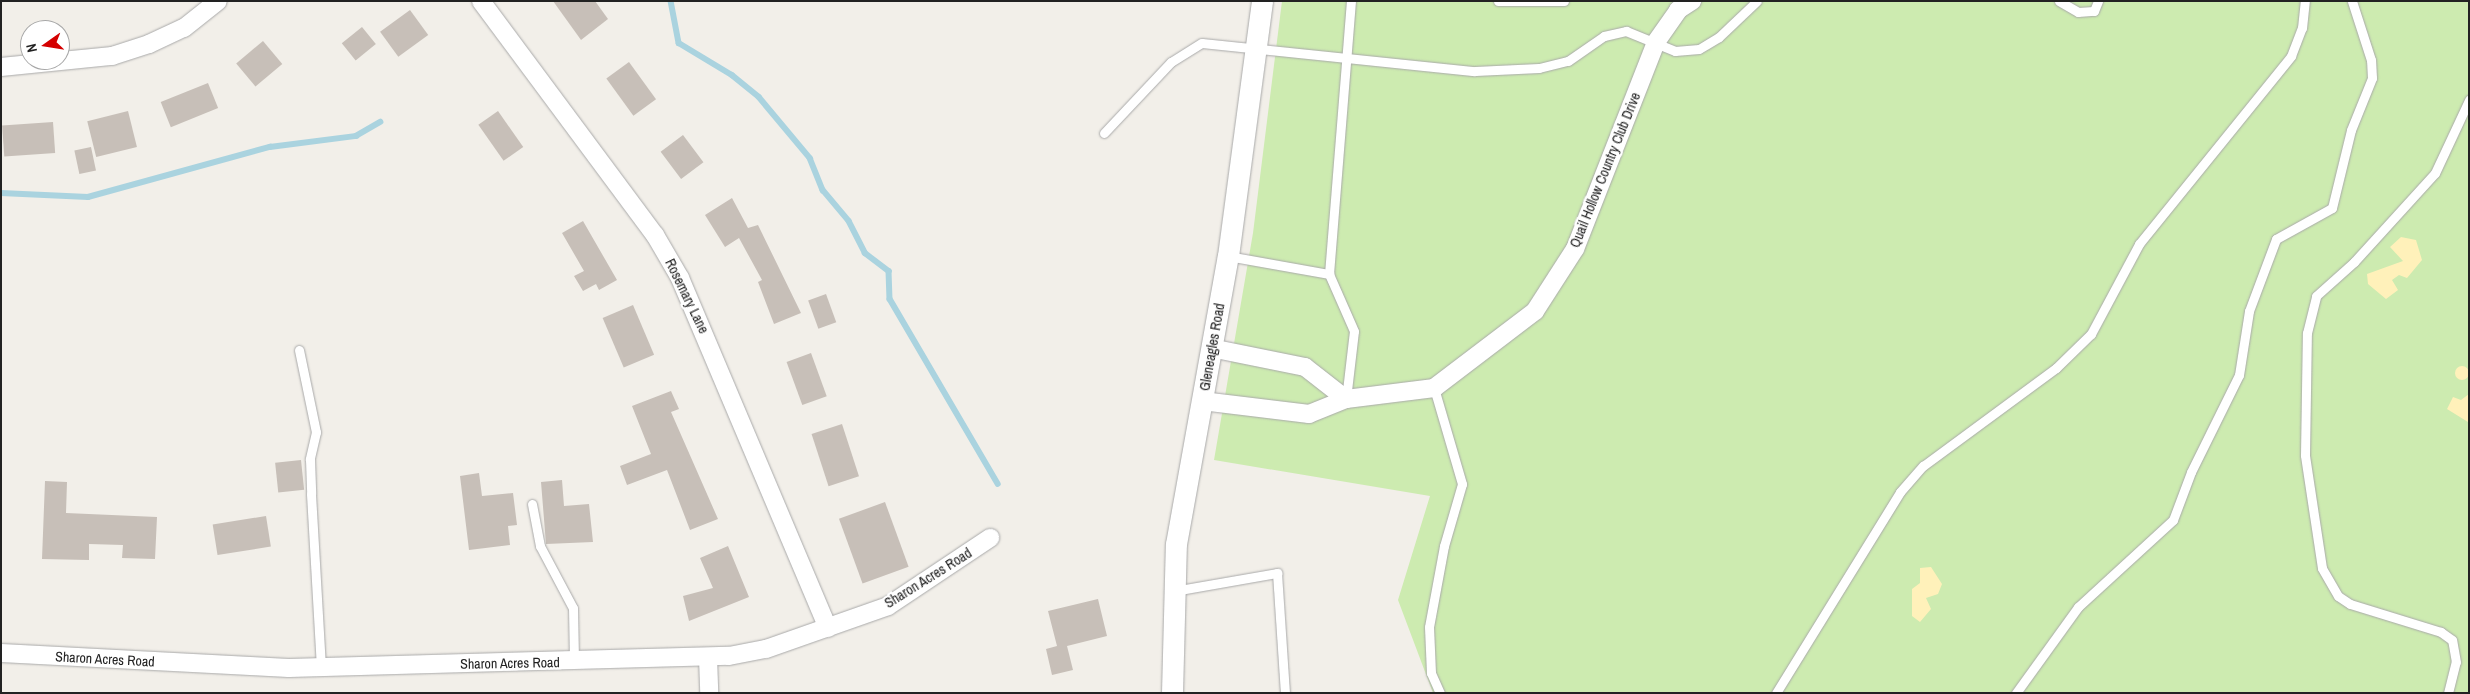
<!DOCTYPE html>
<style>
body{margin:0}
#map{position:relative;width:2470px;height:694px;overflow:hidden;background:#f2efe9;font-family:"Archivo Narrow",sans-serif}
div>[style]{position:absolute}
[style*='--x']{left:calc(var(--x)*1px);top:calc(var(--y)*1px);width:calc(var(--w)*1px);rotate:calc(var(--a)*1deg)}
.grass>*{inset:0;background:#cdebb0}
.sand>*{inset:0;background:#fff1ba}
.round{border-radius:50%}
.stream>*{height:5.5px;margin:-2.75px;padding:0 2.75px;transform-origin:2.75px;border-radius:2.75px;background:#aad3df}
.building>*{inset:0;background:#c7bfb8;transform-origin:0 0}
.roads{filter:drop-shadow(0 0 1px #a9a9a9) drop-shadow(0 0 1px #a9a9a9)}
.service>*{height:9px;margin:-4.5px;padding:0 4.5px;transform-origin:4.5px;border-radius:4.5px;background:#fff}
.minor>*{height:18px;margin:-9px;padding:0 9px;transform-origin:9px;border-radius:9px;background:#fff}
.tertiary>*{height:21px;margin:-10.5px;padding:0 10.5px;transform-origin:10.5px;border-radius:10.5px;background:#fff}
span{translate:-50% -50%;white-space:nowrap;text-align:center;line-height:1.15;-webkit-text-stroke:4.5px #fff;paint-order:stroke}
.street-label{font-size:14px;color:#222}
.frame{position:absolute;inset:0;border:2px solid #222;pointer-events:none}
.north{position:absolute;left:20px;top:20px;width:50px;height:50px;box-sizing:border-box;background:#fff;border:1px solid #a7a7a7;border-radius:50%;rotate:257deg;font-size:14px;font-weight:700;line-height:20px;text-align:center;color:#222}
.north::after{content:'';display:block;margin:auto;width:18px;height:22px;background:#d40000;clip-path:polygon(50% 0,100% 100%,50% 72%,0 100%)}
</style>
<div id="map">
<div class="grass">
<div style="clip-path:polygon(1282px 1px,2469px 1px,2469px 693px,1433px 693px,1398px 600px,1430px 496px,1214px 460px,1253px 233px)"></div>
</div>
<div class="sand">
<div style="clip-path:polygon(2401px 237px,2416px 240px,2422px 260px,2407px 278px,2399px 275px,2392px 280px,2398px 290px,2386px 299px,2368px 284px,2367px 274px,2403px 261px,2390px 247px)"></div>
<div class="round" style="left:2455px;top:366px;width:14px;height:14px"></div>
<div style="clip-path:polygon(2469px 394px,2469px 422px,2468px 422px,2447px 409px,2453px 397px,2461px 400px)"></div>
<div style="clip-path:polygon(1931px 567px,1942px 584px,1938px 594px,1926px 598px,1931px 609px,1920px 622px,1912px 616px,1912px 589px,1920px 583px,1920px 568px)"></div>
</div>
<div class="stream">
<div style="--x:671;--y:1;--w:43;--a:79.2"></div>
<div style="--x:679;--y:43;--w:62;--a:31.1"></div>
<div style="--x:732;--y:75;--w:35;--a:39"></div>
<div style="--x:759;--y:97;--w:80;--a:50.1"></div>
<div style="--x:810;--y:158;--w:35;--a:68"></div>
<div style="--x:823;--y:190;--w:40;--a:50"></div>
<div style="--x:849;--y:221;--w:36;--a:63"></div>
<div style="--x:865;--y:253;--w:30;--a:37"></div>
<div style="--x:889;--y:271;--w:28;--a:88"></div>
<div style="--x:890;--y:299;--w:214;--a:59.7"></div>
<div style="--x:1;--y:193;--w:87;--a:2.6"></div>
<div style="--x:88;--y:197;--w:189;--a:-15.4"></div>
<div style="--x:270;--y:147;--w:87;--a:-7.3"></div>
<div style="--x:356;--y:136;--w:28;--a:-30"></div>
</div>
<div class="building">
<div style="clip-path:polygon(553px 1px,595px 1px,608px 19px,581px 40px)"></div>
<div style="left:410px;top:10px;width:31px;height:37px;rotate:54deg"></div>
<div style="left:362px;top:27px;width:22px;height:26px;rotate:51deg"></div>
<div style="left:263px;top:41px;width:30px;height:35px;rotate:50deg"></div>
<div style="left:629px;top:62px;width:46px;height:28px;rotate:54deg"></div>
<div style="left:208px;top:83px;width:27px;height:51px;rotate:68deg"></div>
<div style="left:128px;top:111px;width:37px;height:42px;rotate:76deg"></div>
<div style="left:498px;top:111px;width:44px;height:24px;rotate:55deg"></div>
<div style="left:53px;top:122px;width:31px;height:51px;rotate:86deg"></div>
<div style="left:683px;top:135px;width:34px;height:28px;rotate:53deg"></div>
<div style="left:91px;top:147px;width:24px;height:17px;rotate:78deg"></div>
<div style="clip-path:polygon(732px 198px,748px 228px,758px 225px,801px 313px,774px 324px,758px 282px,762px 280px,739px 238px,725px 247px,705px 215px)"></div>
<div style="clip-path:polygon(583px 221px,617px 280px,599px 290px,596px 284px,583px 291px,574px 276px,584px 271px,562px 233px)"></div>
<div style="left:826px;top:294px;width:30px;height:19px;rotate:70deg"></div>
<div style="left:633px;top:305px;width:54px;height:33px;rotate:67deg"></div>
<div style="left:811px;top:353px;width:46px;height:26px;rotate:70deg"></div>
<div style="clip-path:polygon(671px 391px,679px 409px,671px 412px,718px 519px,690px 530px,667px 470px,627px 485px,620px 466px,651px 454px,632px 406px)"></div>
<div style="left:842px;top:424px;width:55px;height:32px;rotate:72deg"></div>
<div style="left:301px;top:460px;width:30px;height:26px;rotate:84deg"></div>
<div style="clip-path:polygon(479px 473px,482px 496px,513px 493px,517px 525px,508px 526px,510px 545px,469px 550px,460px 476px)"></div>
<div style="clip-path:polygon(562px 480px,564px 506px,589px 504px,593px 542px,546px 544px,541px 482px)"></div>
<div style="clip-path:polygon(45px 481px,67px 482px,66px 513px,157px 517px,155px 559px,122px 558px,123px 545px,89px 544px,89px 560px,42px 559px)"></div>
<div style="left:885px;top:502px;width:69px;height:49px;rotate:70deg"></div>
<div style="left:266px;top:516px;width:31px;height:54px;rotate:81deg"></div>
<div style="clip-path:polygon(728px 546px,749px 597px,689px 621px,683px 596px,713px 588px,700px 558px)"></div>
<div style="clip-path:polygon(1098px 599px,1107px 636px,1067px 646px,1073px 670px,1052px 675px,1046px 649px,1057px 646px,1048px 611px)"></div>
</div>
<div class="roads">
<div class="service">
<div style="--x:1498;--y:1;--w:66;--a:0"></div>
<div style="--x:2059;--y:1;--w:22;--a:30"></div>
<div style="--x:2078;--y:12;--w:16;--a:-4"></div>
<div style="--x:2094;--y:11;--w:11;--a:-68"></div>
<div style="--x:1104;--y:133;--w:98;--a:-46.7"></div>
<div style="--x:1171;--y:62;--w:36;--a:-32"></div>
<div style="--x:1202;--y:43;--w:274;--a:5.9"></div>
<div style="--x:1475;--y:71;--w:64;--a:-2.7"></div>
<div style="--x:1539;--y:68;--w:30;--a:-14"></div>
<div style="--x:1568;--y:61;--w:44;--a:-34.8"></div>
<div style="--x:1604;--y:36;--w:23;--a:-13"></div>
<div style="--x:1626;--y:31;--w:53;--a:22.2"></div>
<div style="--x:1675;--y:51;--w:24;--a:-5"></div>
<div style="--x:1699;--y:49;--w:23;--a:-31"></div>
<div style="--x:1719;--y:37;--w:52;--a:-43.5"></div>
<div style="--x:1228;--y:256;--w:103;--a:10.1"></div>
<div style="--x:299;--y:350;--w:84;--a:78.3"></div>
<div style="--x:316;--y:432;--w:28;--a:103"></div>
<div style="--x:310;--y:459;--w:35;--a:88"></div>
<div style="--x:311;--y:494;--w:173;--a:86.7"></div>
<div style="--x:1434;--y:388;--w:100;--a:73.7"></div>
<div style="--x:1462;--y:484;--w:65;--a:106.2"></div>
<div style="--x:1444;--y:546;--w:82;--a:100.5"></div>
<div style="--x:1429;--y:627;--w:46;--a:87.5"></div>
<div style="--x:1431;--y:673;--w:22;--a:66"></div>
<div style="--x:1346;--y:399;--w:68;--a:-83.3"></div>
<div style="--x:1354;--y:331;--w:62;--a:-113.7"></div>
<div style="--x:1329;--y:274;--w:274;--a:-85.4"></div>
<div style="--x:532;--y:504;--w:43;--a:79.2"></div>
<div style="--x:540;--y:546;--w:70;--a:62"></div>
<div style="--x:573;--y:608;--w:53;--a:88.9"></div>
<div style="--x:1174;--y:591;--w:105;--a:-9.9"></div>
<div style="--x:1277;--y:573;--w:120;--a:86.2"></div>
<div style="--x:1776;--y:693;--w:236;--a:-58.3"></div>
<div style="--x:1900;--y:492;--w:35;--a:-49"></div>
<div style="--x:1923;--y:466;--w:165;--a:-36.4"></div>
<div style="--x:2056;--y:368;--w:49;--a:-44.2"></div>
<div style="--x:2091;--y:334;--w:102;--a:-61.9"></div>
<div style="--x:2139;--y:244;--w:242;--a:-51"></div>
<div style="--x:2291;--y:56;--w:30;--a:-69"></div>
<div style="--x:2302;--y:28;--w:27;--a:-84"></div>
<div style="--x:2016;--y:693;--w:106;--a:-54.2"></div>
<div style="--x:2078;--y:607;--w:129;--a:-42.5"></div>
<div style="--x:2173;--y:520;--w:51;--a:-69.4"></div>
<div style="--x:2191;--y:472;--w:108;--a:-63.7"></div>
<div style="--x:2239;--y:375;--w:65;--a:-81.1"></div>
<div style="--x:2249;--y:311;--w:77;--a:-69.4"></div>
<div style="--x:2276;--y:239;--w:64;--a:-29"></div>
<div style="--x:2332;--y:208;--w:80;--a:-76.3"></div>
<div style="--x:2351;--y:130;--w:56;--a:-68"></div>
<div style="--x:2372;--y:78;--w:18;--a:-93"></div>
<div style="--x:2371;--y:60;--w:62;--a:-107.9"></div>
<div style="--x:2448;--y:693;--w:32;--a:-76"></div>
<div style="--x:2456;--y:662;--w:22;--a:-100"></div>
<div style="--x:2452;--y:640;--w:14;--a:-144"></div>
<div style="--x:2441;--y:632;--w:95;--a:-162.9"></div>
<div style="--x:2350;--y:604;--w:14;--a:-146"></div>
<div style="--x:2338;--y:596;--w:32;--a:-120"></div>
<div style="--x:2322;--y:568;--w:114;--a:-98.6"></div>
<div style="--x:2305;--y:455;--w:122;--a:-89.1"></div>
<div style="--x:2307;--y:333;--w:38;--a:-76"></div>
<div style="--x:2316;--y:296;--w:51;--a:-41.8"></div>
<div style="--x:2354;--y:262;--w:120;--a:-47.7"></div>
<div style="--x:2435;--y:173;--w:81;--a:-65"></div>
</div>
<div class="minor">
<div style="--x:481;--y:1;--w:292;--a:53.4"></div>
<div style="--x:655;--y:235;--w:50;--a:59.8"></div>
<div style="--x:680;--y:278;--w:380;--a:67.1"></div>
<div style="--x:1;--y:67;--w:112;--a:-5.7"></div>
<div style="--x:112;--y:56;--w:39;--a:-18"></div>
<div style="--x:149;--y:44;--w:38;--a:-25"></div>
<div style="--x:184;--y:28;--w:43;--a:-38.5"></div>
<div style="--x:1346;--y:399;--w:89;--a:-7.1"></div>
<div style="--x:1434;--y:388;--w:127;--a:-37.3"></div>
<div style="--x:1535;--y:311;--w:74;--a:-57.2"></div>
<div style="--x:1575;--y:249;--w:222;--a:-68.6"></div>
<div style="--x:1656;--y:42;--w:39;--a:-55"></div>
<div style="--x:1678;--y:10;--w:17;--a:-33"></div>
<div style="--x:1202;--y:401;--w:108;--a:6.9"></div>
<div style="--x:1309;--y:414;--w:40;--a:-22"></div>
<div style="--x:1346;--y:399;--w:52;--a:-142"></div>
<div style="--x:1305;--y:367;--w:96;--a:-168.6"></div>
<div style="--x:1;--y:653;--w:288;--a:3"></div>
<div style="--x:289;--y:668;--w:440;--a:-1.6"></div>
<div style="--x:729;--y:656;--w:38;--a:-11"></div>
<div style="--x:766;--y:649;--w:129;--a:-19.4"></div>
<div style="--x:888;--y:606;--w:123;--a:-33.7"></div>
<div style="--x:708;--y:657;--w:36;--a:88"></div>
</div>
<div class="tertiary">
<div style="--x:1172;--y:693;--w:149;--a:-88.5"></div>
<div style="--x:1176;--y:544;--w:293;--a:-79.8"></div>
<div style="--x:1228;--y:256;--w:257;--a:-82.4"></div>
</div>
</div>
<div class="street-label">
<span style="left:1605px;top:170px;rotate:-68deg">Quail Hollow Country Club Drive</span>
<span style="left:687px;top:296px;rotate:64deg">Rosemary Lane</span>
<span style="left:1212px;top:347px;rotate:-80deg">Gleneagles Road</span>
<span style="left:928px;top:578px;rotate:-32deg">Sharon Acres Road</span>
<span style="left:105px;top:659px;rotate:3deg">Sharon Acres Road</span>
<span style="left:510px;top:663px;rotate:-1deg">Sharon Acres Road</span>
</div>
<div class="frame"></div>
<div class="north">N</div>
</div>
